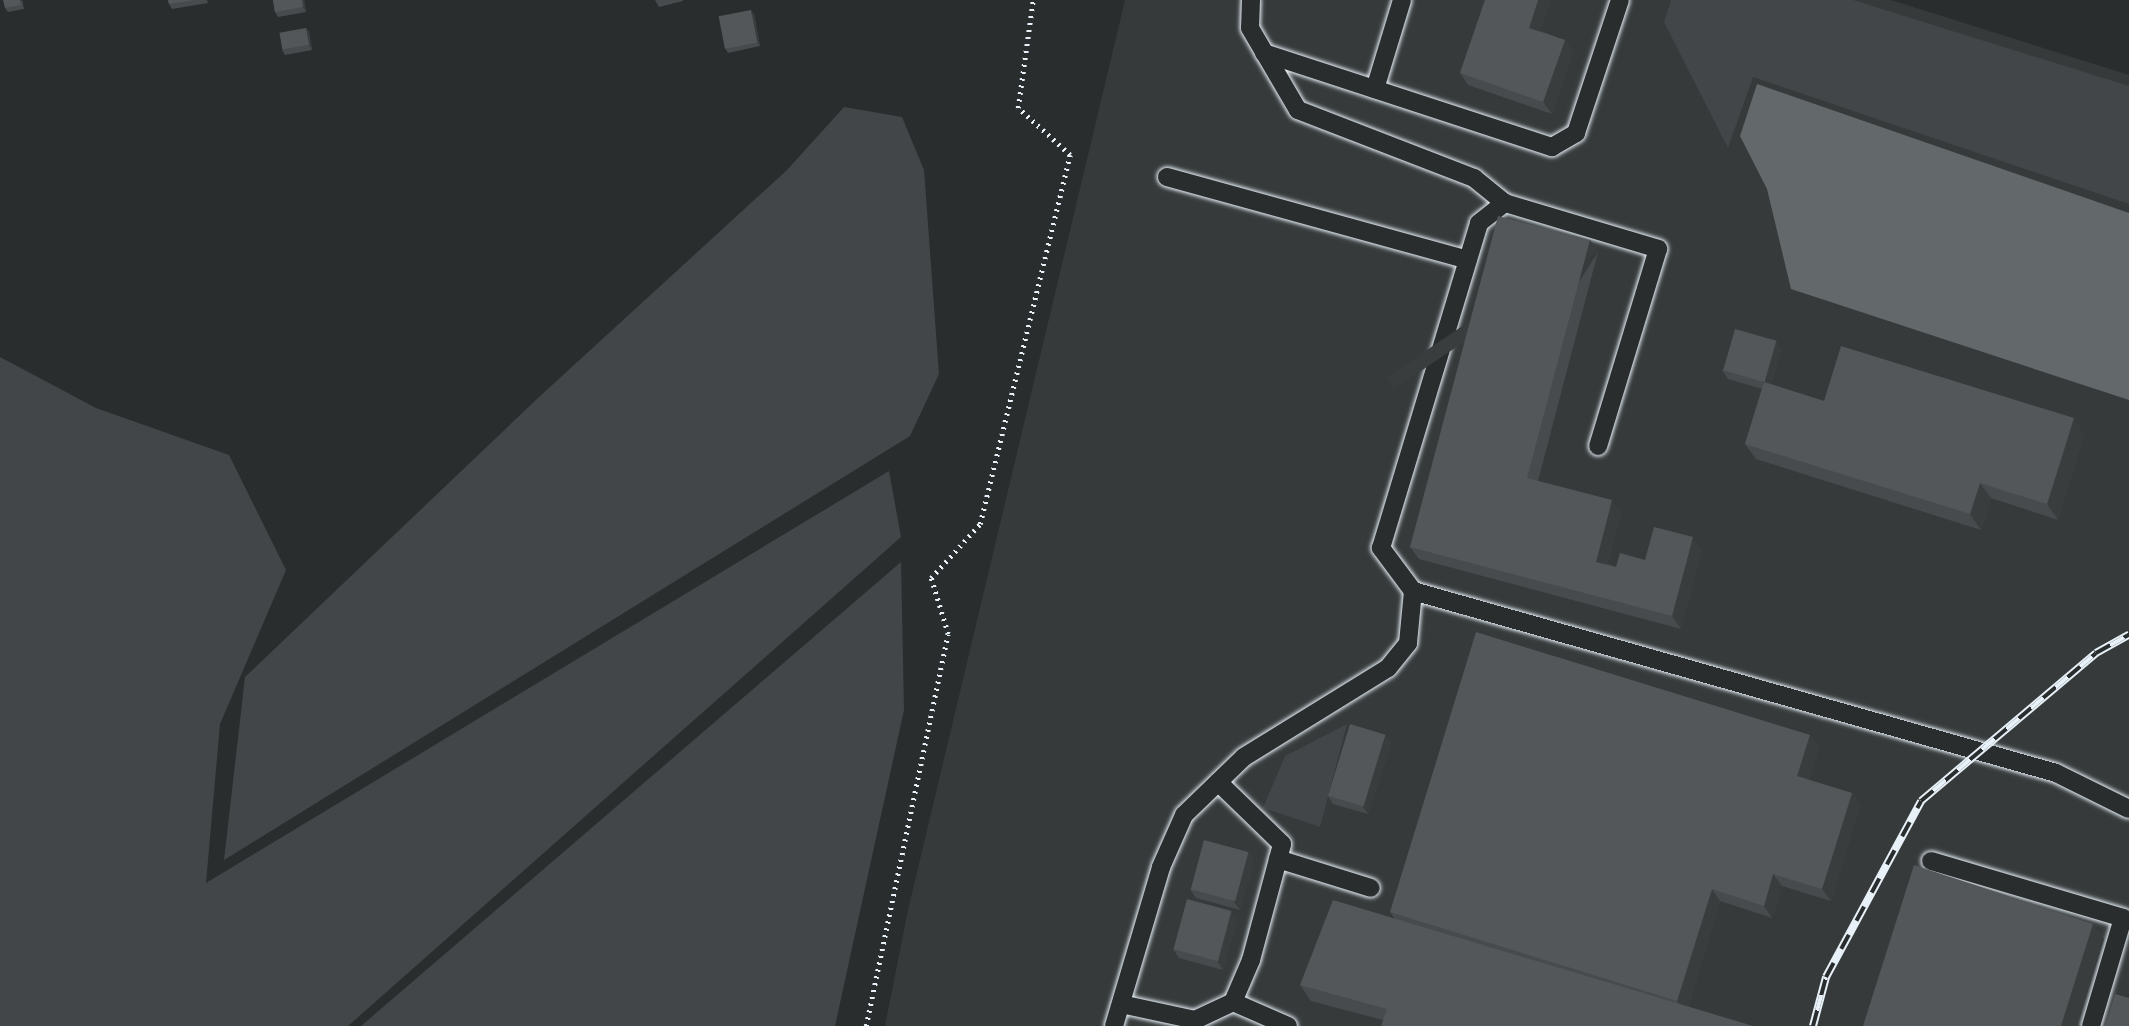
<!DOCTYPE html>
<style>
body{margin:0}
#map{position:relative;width:2129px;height:1026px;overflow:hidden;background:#2a2d2e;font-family:"Shantell Sans",sans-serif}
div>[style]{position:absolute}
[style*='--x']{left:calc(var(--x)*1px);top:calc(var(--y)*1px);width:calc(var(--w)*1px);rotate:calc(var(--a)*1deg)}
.built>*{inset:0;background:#363a3b}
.green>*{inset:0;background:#424648}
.water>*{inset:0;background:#63686b}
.path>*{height:4.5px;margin-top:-2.25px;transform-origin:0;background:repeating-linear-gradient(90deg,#e8f1f8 0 2px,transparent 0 7px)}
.roads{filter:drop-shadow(0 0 2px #e8f1f8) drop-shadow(0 0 2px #e8f1f8)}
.lane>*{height:18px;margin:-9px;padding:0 9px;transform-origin:9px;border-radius:9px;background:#2a2d2e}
.rail>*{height:8px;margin-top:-4px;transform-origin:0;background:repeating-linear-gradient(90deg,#2a2d2e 0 16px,#e8f1f8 0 32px);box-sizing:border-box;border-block:2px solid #e8f1f8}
.wall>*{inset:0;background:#474b4d}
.shaded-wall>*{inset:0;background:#3a3d3e;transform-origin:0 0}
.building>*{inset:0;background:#535759;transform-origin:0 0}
span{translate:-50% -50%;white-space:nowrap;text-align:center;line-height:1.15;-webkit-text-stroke:5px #2a2d2e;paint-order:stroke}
</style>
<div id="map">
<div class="built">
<div style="clip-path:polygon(1125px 0,1891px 0,2129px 75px,2129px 1026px,885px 1026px,908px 910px)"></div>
</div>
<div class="green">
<div style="clip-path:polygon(1671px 0,1853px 0,2129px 86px,2129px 204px,1753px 77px,1728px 148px,1664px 22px)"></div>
<div style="clip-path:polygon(844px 107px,902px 117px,924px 170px,939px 374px,910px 436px,224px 860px,245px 677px,538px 398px,787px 170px)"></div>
<div style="clip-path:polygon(0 357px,96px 408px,229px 455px,286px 570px,220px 724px,206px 883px,889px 471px,901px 537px,348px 1026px,0 1026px)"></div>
<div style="clip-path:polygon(901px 562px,904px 710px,835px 1026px,361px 1026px)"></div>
<div style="clip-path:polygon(1347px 724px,1320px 827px,1263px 808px,1285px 756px)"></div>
</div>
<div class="water">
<div style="clip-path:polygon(1757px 84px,2129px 213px,2129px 400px,1791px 289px,1767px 189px,1740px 136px)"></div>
</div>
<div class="path">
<div style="--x:866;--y:1026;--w:400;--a:-78.2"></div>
<div style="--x:948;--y:634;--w:59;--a:-106.9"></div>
<div style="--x:931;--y:578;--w:73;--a:-47.8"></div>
<div style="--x:980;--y:524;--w:380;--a:-76.3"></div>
<div style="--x:1070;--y:155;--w:70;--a:-137.9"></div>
<div style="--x:1018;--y:108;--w:109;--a:-82.1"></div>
</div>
<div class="roads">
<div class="lane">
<div style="--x:1251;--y:0;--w:28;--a:92"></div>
<div style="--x:1250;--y:28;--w:95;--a:59.7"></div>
<div style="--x:1298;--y:110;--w:189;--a:21.1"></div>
<div style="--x:1474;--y:178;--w:40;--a:39"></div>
<div style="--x:1264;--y:53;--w:303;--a:18.1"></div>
<div style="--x:1552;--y:147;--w:28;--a:-30"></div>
<div style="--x:1576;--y:133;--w:140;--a:-71.7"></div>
<div style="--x:1375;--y:89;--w:93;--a:-73.1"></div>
<div style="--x:1167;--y:177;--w:312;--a:15.4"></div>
<div style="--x:1413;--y:591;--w:668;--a:15.8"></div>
<div style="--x:2056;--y:773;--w:81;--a:26.3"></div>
<div style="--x:1278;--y:859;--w:97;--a:17.3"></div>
<div style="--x:1931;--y:861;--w:200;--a:16.5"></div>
<div style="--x:2123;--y:918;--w:113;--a:106.5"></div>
<div style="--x:1233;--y:1002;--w:60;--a:23.6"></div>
<div style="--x:1121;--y:1004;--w:76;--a:12.2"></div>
<div style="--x:1195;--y:1020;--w:42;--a:-25.3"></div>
<div style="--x:1233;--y:1002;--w:46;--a:-66.8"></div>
<div style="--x:1251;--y:960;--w:120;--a:-75"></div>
<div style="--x:1282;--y:844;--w:89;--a:-135.9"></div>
<div style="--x:1114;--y:1026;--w:166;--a:-73.5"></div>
<div style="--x:1161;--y:867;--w:57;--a:-66.1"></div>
<div style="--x:1184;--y:815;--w:83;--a:-44"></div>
<div style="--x:1244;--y:757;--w:169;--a:-31.7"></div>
<div style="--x:1388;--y:668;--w:32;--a:-51"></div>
<div style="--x:1408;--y:643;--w:52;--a:-84.5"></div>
<div style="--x:1413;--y:591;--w:54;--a:-126.7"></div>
<div style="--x:1381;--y:548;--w:339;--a:-73.2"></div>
<div style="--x:1479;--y:223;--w:33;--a:-38"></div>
<div style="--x:1505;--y:203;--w:160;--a:16.7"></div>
<div style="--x:1658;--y:249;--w:206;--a:106.9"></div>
</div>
</div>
<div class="rail">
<div style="--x:1813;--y:1026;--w:51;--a:-75.1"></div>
<div style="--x:1826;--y:977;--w:200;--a:-61.6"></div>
<div style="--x:1921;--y:801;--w:229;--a:-40.2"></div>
<div style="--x:2096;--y:653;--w:38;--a:-29"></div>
</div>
<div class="wall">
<div style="clip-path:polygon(22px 0,24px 9px,8px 12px,5px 8px)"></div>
<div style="clip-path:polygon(168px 0,207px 0,208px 3px,172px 9px,169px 4px)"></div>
<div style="clip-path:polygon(273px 0,304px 0,306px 12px,278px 17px,275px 12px)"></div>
<div style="clip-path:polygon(655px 0,683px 0,683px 1px,659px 7px)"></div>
<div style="clip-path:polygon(1485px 0,1551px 0,1540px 31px,1565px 40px,1573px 52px,1552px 114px,1468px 85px,1460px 73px)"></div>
<div style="clip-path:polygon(754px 14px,760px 46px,728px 53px,725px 48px)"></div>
<div style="clip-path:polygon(306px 28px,309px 32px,312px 50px,285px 55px,282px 50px)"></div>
<div style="clip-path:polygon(1598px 252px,1538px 481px,1621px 513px,1607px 564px,1616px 567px,1702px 549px,1681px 629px,1419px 559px,1410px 547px)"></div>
<div style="clip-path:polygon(1776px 341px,1781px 350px,1771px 384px,1824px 401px,2084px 434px,2058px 520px,1991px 498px,1981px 530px,1756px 459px,1745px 444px,1762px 389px,1728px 379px,1722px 370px)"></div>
<div style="clip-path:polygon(1385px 735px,1391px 744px,1368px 814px,1333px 804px,1327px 795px)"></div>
<div style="clip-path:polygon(1819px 747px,1809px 780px,1852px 793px,1860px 806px,1831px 901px,1782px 886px,1772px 918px,1720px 901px,1688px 1007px,1383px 1020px,1311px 1001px,1300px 985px,1395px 919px,1390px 912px)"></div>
<div style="clip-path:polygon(1248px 852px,1254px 860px,1240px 910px,1196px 898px,1190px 889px)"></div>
<div style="clip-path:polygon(1237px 920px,1223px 970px,1179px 958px,1173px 949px)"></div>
</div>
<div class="shaded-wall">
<div style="clip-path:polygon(302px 0,304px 0,306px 12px,303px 7px)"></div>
<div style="clip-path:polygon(1538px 0,1551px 0,1537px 40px,1529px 28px)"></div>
<div style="clip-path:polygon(751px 10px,754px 14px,760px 46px,757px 42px)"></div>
<div style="clip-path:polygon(306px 28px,309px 32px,312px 50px,309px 45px)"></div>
<div style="clip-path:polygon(1565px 40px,1573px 52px,1552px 114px,1543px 102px)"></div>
<div style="left:1590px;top:240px;width:14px;height:246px;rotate:56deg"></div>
<div style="clip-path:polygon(1776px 341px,1781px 350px,1769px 391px,1763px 383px)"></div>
<div style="clip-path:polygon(2074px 418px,2084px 434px,2058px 520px,2047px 504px)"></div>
<div style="clip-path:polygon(1980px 483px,1991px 498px,1981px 530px,1970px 514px)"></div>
<div style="clip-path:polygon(1612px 500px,1621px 513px,1604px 574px,1596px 562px)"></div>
<div style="clip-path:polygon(1693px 537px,1702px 549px,1681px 629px,1672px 616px)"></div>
<div style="clip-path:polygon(1385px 735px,1391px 744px,1368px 814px,1362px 806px)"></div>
<div style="clip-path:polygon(1810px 735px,1819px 747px,1806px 789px,1797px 776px)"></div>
<div style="clip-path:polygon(1852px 793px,1860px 806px,1831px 901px,1822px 889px)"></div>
<div style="clip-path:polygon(1248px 852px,1254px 860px,1240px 910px,1234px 902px)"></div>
<div style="clip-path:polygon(1773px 874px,1782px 886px,1772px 918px,1764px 906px)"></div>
<div style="clip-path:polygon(1712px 889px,1720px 901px,1686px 1013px,1677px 1001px)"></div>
<div style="clip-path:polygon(1231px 911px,1237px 920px,1223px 970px,1217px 961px)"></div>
<div style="clip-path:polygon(2093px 924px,2104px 939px,2077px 1026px,2061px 1026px)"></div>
</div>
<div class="building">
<div style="clip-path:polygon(3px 0,20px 0,21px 5px,5px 8px)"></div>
<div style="clip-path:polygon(168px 0,195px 0,169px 4px)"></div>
<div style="clip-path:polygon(273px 0,302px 0,303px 7px,275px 12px)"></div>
<div style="clip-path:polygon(1485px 0,1538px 0,1529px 28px,1565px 40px,1543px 102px,1460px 73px)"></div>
<div style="left:751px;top:10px;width:33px;height:33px;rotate:79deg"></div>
<div style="left:306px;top:28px;width:17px;height:27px;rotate:80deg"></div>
<div style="clip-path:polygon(1498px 216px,1590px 240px,1527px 478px,1612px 500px,1596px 562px,1616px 567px,1620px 553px,1645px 560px,1654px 527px,1693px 537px,1672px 616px,1410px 547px)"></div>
<div style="left:1735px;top:329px;width:43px;height:43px;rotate:16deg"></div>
<div style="clip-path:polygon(1841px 346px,2074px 418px,2047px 504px,1980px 483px,1970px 514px,1745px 444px,1764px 382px,1824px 401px)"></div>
<div style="clip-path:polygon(1476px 632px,1810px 735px,1797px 776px,1852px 793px,1822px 889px,1773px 874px,1764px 906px,1712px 889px,1677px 1001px,1390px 912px)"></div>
<div style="left:1350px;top:724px;width:37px;height:75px;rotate:17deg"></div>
<div style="left:1204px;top:840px;width:46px;height:51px;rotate:15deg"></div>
<div style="clip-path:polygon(1914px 865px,2093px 924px,2061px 1026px,1863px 1026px)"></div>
<div style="left:1187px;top:899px;width:46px;height:52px;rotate:15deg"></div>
<div style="clip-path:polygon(1333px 900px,1753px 1026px,1381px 1026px,1387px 1009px,1300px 985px)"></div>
<div style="clip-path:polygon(2115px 994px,2129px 998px,2129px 1026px,2105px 1026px)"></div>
</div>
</div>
